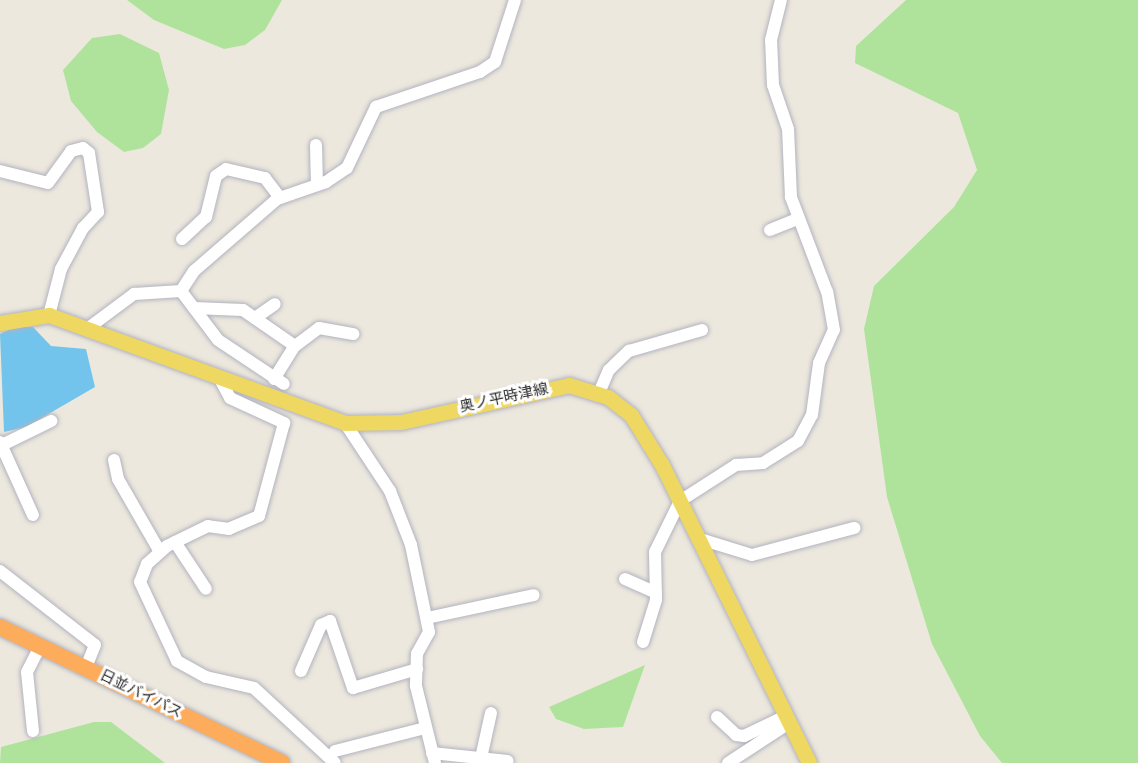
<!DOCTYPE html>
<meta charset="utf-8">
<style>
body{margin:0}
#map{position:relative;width:1138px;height:763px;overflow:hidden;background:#ede8de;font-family:"DM Sans","Noto Sans JP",sans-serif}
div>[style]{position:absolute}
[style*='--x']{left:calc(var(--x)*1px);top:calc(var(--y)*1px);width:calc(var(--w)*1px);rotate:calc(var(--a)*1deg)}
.green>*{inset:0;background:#afe39c}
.water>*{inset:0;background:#73c4ed}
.roads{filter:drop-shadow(0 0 2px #b2b3bf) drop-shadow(0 0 2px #b2b3bf)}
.minor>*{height:12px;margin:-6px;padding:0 6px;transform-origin:6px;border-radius:6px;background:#fff}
.major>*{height:15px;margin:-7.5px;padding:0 7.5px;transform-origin:7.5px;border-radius:7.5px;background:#efd861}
.highway>*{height:16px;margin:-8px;padding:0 8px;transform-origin:8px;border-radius:8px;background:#fcac5a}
span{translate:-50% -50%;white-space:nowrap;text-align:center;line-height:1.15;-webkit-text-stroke:6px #fff;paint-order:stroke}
.street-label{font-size:15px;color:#2c2c2c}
</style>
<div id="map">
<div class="green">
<div style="clip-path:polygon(127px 0,282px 0,265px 30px,245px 45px,224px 49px,154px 20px)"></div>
<div style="clip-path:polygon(906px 0,1138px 0,1138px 763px,1002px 763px,980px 736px,932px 644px,887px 497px,864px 329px,874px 286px,954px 207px,977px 170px,958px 113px,855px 63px,856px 46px)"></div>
<div style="clip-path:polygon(120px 34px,159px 53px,169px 90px,161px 134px,143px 148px,124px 152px,97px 132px,71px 101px,63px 70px,92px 38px)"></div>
<div style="clip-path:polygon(645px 665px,623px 727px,584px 729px,556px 719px,549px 707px)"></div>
<div style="clip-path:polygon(94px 722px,111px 722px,165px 763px,0 763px,1px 747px)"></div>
</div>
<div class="water">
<div style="clip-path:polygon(15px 327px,33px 327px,51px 346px,86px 349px,95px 387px,26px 427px,4px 432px,0 334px)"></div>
</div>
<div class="roads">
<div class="minor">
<div style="--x:316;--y:145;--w:40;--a:88.6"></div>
<div style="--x:0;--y:171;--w:49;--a:14"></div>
<div style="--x:48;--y:183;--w:39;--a:-54"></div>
<div style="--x:71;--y:151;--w:12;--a:-14"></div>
<div style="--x:83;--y:148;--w:8;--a:40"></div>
<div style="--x:89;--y:153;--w:60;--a:81.3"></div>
<div style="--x:98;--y:212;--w:22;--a:133"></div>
<div style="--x:83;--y:228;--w:47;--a:118.2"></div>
<div style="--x:61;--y:269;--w:48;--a:104.6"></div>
<div style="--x:770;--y:230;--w:31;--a:-22"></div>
<div style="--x:182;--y:239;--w:33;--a:-43"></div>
<div style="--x:206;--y:217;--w:42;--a:-76.3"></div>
<div style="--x:216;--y:176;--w:12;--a:-35"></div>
<div style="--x:226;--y:169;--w:40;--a:13"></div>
<div style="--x:265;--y:178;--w:25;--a:53"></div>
<div style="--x:181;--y:291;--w:61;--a:52.9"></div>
<div style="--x:218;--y:340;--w:79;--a:33.7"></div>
<div style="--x:194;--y:308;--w:49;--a:2.3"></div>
<div style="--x:243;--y:310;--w:63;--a:34.7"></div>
<div style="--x:255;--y:318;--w:24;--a:-35"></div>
<div style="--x:87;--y:329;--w:59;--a:-36.7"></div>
<div style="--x:134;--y:294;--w:47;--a:-3.7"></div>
<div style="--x:181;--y:291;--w:24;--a:-57"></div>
<div style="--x:194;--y:271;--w:110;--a:-40.9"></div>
<div style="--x:277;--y:199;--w:52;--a:-19.1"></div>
<div style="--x:326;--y:182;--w:25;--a:-34"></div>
<div style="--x:347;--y:168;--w:68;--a:-64.6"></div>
<div style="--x:376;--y:107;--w:110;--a:-18.6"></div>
<div style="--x:480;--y:72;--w:18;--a:-34"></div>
<div style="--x:495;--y:62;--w:65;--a:-72.1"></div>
<div style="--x:274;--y:379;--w:39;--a:-58"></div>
<div style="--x:295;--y:346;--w:30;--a:-37"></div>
<div style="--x:319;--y:328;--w:35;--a:10"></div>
<div style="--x:221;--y:381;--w:19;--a:62"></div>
<div style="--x:230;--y:398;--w:60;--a:24.8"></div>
<div style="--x:284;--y:423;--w:96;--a:105"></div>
<div style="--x:259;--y:516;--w:33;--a:157"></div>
<div style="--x:229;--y:529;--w:21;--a:-172"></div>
<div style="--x:208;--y:526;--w:46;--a:154"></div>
<div style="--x:167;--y:546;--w:27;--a:138"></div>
<div style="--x:147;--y:564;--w:19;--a:111"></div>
<div style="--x:140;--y:582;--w:87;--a:64.9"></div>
<div style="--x:177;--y:661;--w:33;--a:29"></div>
<div style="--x:206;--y:677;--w:49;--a:12.9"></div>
<div style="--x:254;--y:688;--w:110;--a:42.8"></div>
<div style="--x:599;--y:393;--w:25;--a:-67"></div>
<div style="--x:609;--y:370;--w:28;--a:-44"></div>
<div style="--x:629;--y:351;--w:76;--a:-16"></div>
<div style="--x:345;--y:423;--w:82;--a:56.5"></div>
<div style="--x:390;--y:491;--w:58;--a:68.7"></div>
<div style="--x:411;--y:545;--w:89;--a:78.3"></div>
<div style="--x:429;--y:632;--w:25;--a:119"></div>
<div style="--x:417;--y:654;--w:32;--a:92"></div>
<div style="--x:416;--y:686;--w:79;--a:76.1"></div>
<div style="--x:0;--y:442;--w:80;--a:65.7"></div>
<div style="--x:2;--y:445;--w:55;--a:-26.1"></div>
<div style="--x:114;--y:460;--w:19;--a:78"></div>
<div style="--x:118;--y:479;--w:84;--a:60.1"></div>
<div style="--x:700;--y:539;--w:54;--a:17.1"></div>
<div style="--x:752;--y:555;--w:106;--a:-14.8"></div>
<div style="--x:175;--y:542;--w:56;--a:56.6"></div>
<div style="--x:0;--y:571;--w:120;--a:37.9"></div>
<div style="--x:95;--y:645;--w:24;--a:112"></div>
<div style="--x:625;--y:579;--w:34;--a:24"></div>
<div style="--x:427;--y:618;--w:109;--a:-12.1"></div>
<div style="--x:643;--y:642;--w:44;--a:-72.8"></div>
<div style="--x:656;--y:600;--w:48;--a:-91.2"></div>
<div style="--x:655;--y:552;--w:57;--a:-63.9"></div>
<div style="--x:680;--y:501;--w:67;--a:-32.7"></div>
<div style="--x:736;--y:465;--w:27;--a:-4"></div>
<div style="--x:763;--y:463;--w:41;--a:-32.2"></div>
<div style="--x:798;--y:441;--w:30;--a:-62"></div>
<div style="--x:812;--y:415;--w:52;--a:-82.3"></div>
<div style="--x:819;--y:363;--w:36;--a:-66"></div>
<div style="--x:834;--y:330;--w:39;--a:-100"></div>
<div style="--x:827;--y:292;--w:102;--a:-110.8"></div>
<div style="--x:791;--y:197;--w:68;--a:-92.5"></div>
<div style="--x:788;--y:129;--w:46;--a:-108.8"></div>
<div style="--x:773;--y:85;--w:45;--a:-92.5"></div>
<div style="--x:771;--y:40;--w:41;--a:-76"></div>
<div style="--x:301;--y:671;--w:50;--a:-66.5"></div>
<div style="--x:321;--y:625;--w:10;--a:-24"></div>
<div style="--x:330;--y:621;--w:71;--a:71.1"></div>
<div style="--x:353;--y:688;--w:67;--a:-16.5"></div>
<div style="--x:717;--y:717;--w:26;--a:43"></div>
<div style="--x:736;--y:735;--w:8;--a:7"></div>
<div style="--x:744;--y:736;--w:47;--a:-25.5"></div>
<div style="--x:33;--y:731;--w:59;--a:-95.8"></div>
<div style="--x:27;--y:672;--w:29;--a:-63"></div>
<div style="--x:335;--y:751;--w:93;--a:-14.3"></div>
<div style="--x:432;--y:753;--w:76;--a:6"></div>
<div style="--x:481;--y:758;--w:46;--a:-77.5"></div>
<div style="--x:728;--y:763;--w:73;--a:-33.3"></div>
</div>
<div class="major">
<div style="--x:0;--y:323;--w:50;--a:-9.3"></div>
<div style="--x:49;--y:315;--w:315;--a:20"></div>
<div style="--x:345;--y:423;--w:56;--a:-1"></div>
<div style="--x:401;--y:422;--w:172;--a:-12.4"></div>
<div style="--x:569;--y:385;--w:41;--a:17.1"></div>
<div style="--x:608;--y:397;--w:29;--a:38"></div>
<div style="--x:631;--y:415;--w:59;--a:58.2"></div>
<div style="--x:662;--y:465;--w:332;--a:63.7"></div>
</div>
<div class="highway">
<div style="--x:0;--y:627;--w:313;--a:25.7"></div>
</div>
</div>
<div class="street-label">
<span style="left:504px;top:398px;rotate:-12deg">奥ノ平時津線</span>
<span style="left:141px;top:694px;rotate:26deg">日並バイパス</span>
</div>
</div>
